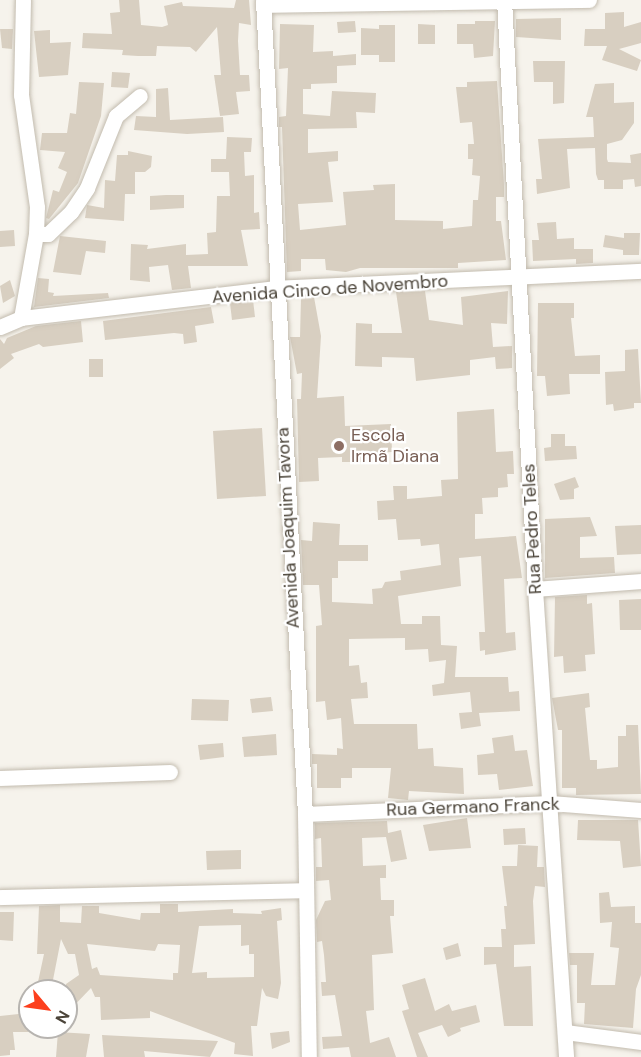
<!DOCTYPE html>
<meta charset="utf-8">
<style>
body{margin:0}
#map{position:relative;width:641px;height:1057px;overflow:hidden;background:#f6f3ec;font-family:"DM Sans",sans-serif}
div>[style]{position:absolute}
[style*='--x']{left:calc(var(--x)*1px);top:calc(var(--y)*1px);width:calc(var(--w)*1px);rotate:calc(var(--a)*1deg)}
.building>*{inset:0;background:#d8cfc1}
.roads{filter:drop-shadow(0 0 2px #c2bbae) drop-shadow(0 0 2px #c2bbae)}
.minor>*{height:15px;margin:-7.5px;padding:0 7.5px;transform-origin:7.5px;border-radius:7.5px;background:#fff}
.dots>*{width:16px;height:16px;translate:-50% -50%;box-sizing:border-box;border:3px solid #fff;border-radius:50%}
span{translate:-50% -50%;white-space:nowrap;text-align:center;line-height:1.15;-webkit-text-stroke:4.5px #fff;paint-order:stroke}
.street-label{font-size:18px;color:#4b4439}
.education-label{font-size:18px;color:#785e54}
.left{translate:0 -50%;text-align:left}
.north{position:absolute;left:18px;top:979px;width:60px;height:60px;box-sizing:border-box;background:#fff;border:2px solid #b7b4b0;border-radius:50%;rotate:119deg;font-size:16px;font-weight:700;line-height:24px;text-align:center;color:#4b4439}
.north::after{content:'';display:block;margin:auto;width:21px;height:27px;background:#fc3f1d;clip-path:polygon(50% 0,100% 100%,50% 72%,0 100%)}
</style>
<div id="map">
<div class="building">
<i style="clip-path:polygon(119px 0,139px 0,141px 25px,162px 27px,168px 25px,164px 6px,182px 2px,183px 6px,234px 8px,236px 0,249px 0,251px 25px,239px 23px,238px 41px,240px 75px,249px 75px,250px 91px,236px 92px,239px 114px,220px 116px,214px 75px,221px 75px,217px 27px,196px 52px,190px 47px,157px 46px,156px 56px,138px 56px,122px 55px,123px 50px,82px 48px,83px 33px,112px 34px,110px 13px,120px 12px)"></i>
<i style="clip-path:polygon(624px 12px,624px 27px,641px 22px,641px 43px,619px 49px,641px 60px,637px 71px,602px 60px,607px 46px,584px 46px,585px 29px,605px 29px,605px 13px)"></i>
<i style="clip-path:polygon(561px 18px,561px 40px,516px 37px,516px 19px)"></i>
<i style="clip-path:polygon(355px 21px,356px 32px,338px 33px,337px 22px)"></i>
<i style="clip-path:polygon(475px 21px,495px 21px,493px 56px,474px 58px,473px 44px,457px 44px,457px 24px,475px 24px)"></i>
<i style="clip-path:polygon(280px 24px,314px 25px,313px 52px,333px 51px,333px 56px,356px 54px,356px 65px,337px 66px,337px 83px,311px 84px,311px 89px,303px 89px,303px 114px,330px 116px,332px 91px,376px 93px,375px 113px,356px 112px,357px 128px,308px 129px,308px 153px,338px 151px,338px 161px,328px 162px,333px 202px,298px 204px,300px 230px,346px 225px,343px 192px,374px 190px,373px 185px,395px 184px,395px 220px,443px 221px,443px 229px,472px 226px,473px 200px,478px 200px,480px 176px,472px 175px,473px 159px,468px 159px,468px 144px,474px 144px,472px 122px,460px 123px,456px 87px,467px 87px,467px 82px,497px 81px,504px 185px,504px 197px,496px 197px,496px 221px,501px 221px,506px 260px,458px 263px,458px 268px,360px 268px,346px 272px,326px 270px,325px 259px,301px 259px,301px 271px,287px 272px,282px 127px,279px 127px,279px 117px,286px 116px,288px 68px,279px 69px)"></i>
<i style="clip-path:polygon(418px 24px,435px 25px,435px 44px,418px 44px)"></i>
<i style="clip-path:polygon(379px 25px,395px 25px,395px 62px,379px 62px,379px 55px,361px 55px,361px 28px,379px 29px)"></i>
<i style="clip-path:polygon(0 29px,13px 29px,12px 49px,2px 48px)"></i>
<i style="clip-path:polygon(50px 30px,50px 43px,71px 42px,68px 75px,39px 77px,34px 31px)"></i>
<i style="clip-path:polygon(533px 61px,565px 61px,564px 103px,553px 104px,553px 82px,534px 82px)"></i>
<i style="clip-path:polygon(112px 72px,130px 73px,128px 88px,111px 87px)"></i>
<i style="clip-path:polygon(79px 82px,104px 83px,101px 116px,78px 183px,49px 219px,46px 218px,53px 190px,59px 192px,67px 172px,58px 168px,65px 152px,40px 150px,42px 133px,67px 133px,70px 113px,76px 114px)"></i>
<i style="clip-path:polygon(614px 83px,614px 103px,634px 102px,634px 123px,622px 140px,607px 144px,607px 159px,608px 162px,631px 163px,630px 155px,641px 153px,641px 186px,635px 187px,634px 179px,623px 180px,623px 189px,604px 189px,604px 180px,598px 180px,596px 174px,595px 148px,567px 149px,570px 188px,537px 194px,536px 179px,542px 179px,538px 139px,594px 137px,593px 117px,586px 117px,595px 84px)"></i>
<i style="clip-path:polygon(168px 88px,170px 120px,223px 117px,224px 132px,187px 134px,134px 130px,136px 116px,156px 117px,156px 89px)"></i>
<i style="clip-path:polygon(227px 137px,252px 138px,251px 152px,244px 152px,245px 176px,254px 175px,254px 213px,259px 212px,260px 229px,241px 230px,248px 266px,188px 266px,191px 288px,172px 290px,168px 265px,149px 267px,150px 282px,130px 280px,131px 244px,148px 245px,147px 249px,186px 244px,186px 255px,208px 254px,207px 233px,216px 232px,217px 196px,230px 196px,229px 172px,211px 172px,211px 159px,226px 159px)"></i>
<i style="clip-path:polygon(128px 151px,152px 156px,151px 167px,145px 172px,135px 172px,135px 194px,125px 194px,124px 221px,85px 218px,87px 205px,104px 208px,105px 180px,115px 181px,117px 155px,128px 155px)"></i>
<i style="clip-path:polygon(166px 195px,184px 195px,184px 208px,150px 210px,150px 196px)"></i>
<i style="clip-path:polygon(556px 222px,557px 239px,574px 238px,574px 249px,593px 249px,593px 263px,576px 264px,576px 259px,533px 261px,532px 240px,539px 240px,537px 223px)"></i>
<i style="clip-path:polygon(14px 230px,15px 246px,0 247px,0 231px)"></i>
<i style="clip-path:polygon(624px 233px,640px 233px,639px 255px,623px 255px,623px 250px,603px 247px,605px 235px,624px 238px)"></i>
<i style="clip-path:polygon(60px 236px,106px 241px,105px 253px,86px 251px,81px 275px,53px 272px)"></i>
<i style="clip-path:polygon(38px 278px,49px 279px,48px 292px,54px 293px,53px 296px,108px 293px,109px 298px,34px 307px)"></i>
<i style="clip-path:polygon(10px 280px,15px 296px,3px 303px,0 286px)"></i>
<i style="clip-path:polygon(425px 291px,429px 320px,463px 325px,461px 297px,508px 291px,507px 324px,491px 323px,493px 347px,512px 346px,512px 368px,496px 369px,495px 357px,470px 360px,470px 375px,416px 381px,414px 358px,382px 357px,382px 367px,355px 366px,356px 323px,372px 324px,372px 333px,402px 333px,396px 292px)"></i>
<i style="clip-path:polygon(314px 297px,321px 336px,317px 398px,344px 396px,345px 426px,391px 424px,392px 452px,374px 453px,374px 462px,342px 462px,342px 457px,318px 458px,319px 481px,299px 482px,297px 399px,301px 399px,302px 373px,297px 374px,290px 337px,300px 337px,301px 298px)"></i>
<i style="clip-path:polygon(253px 300px,255px 317px,232px 320px,230px 303px)"></i>
<i style="clip-path:polygon(538px 303px,574px 303px,574px 318px,571px 318px,575px 356px,600px 355px,600px 374px,569px 374px,570px 394px,547px 396px,545px 376px,537px 376px)"></i>
<i style="clip-path:polygon(211px 307px,214px 323px,195px 326px,197px 342px,184px 344px,183px 334px,174px 333px,105px 340px,103px 321px)"></i>
<i style="clip-path:polygon(81px 321px,83px 342px,43px 347px,39px 344px,11px 354px,14px 358px,0 369px,0 339px,4px 344px,7px 338px,36px 326px)"></i>
<i style="clip-path:polygon(638px 349px,641px 403px,634px 403px,634px 408px,614px 411px,613px 404px,606px 405px,605px 372px,625px 371px,625px 350px)"></i>
<i style="clip-path:polygon(89px 359px,103px 359px,103px 377px,89px 377px)"></i>
<i style="clip-path:polygon(494px 409px,496px 452px,513px 451px,514px 474px,507px 474px,508px 487px,498px 488px,498px 497px,482px 498px,483px 514px,475px 514px,475px 539px,516px 536px,522px 578px,504px 579px,506px 633px,515px 632px,516px 650px,485px 655px,485px 650px,480px 651px,479px 632px,485px 632px,481px 556px,459px 558px,461px 586px,398px 596px,401px 624px,422px 624px,422px 616px,440px 616px,441px 645px,457px 646px,455px 677px,508px 677px,509px 692px,519px 691px,520px 711px,479px 713px,481px 726px,461px 729px,459px 713px,472px 712px,470px 692px,433px 696px,432px 685px,444px 683px,446px 660px,429px 662px,428px 649px,405px 650px,405px 638px,349px 639px,349px 666px,359px 665px,361px 683px,367px 682px,368px 698px,351px 699px,354px 724px,417px 724px,418px 749px,433px 748px,434px 766px,463px 768px,464px 794px,409px 791px,408px 800px,388px 798px,391px 768px,352px 768px,352px 778px,341px 778px,341px 788px,317px 788px,317px 764px,312px 764px,312px 754px,337px 755px,337px 748px,343px 749px,341px 718px,327px 720px,325px 701px,316px 702px,316px 626px,322px 625px,319px 585px,303px 585px,301px 540px,312px 541px,313px 522px,340px 524px,339px 545px,368px 545px,368px 561px,338px 561px,338px 578px,332px 578px,332px 602px,373px 604px,372px 589px,382px 588px,385px 582px,401px 580px,400px 571px,441px 565px,439px 544px,421px 546px,420px 539px,398px 540px,396px 519px,378px 520px,377px 501px,394px 500px,393px 486px,407px 486px,407px 499px,442px 496px,441px 480px,458px 479px,457px 412px)"></i>
<i style="clip-path:polygon(262px 428px,266px 496px,217px 499px,213px 431px)"></i>
<i style="clip-path:polygon(551px 434px,565px 434px,565px 446px,576px 446px,577px 459px,545px 461px,544px 448px,551px 447px)"></i>
<i style="clip-path:polygon(575px 477px,579px 487px,574px 489px,574px 499px,560px 500px,554px 484px)"></i>
<i style="clip-path:polygon(590px 517px,597px 536px,580px 537px,580px 558px,614px 557px,615px 573px,545px 578px,545px 519px)"></i>
<i style="clip-path:polygon(641px 525px,641px 554px,617px 555px,615px 526px)"></i>
<i style="clip-path:polygon(587px 595px,587px 604px,592px 603px,595px 654px,585px 655px,586px 671px,564px 673px,563px 656px,554px 657px,555px 597px)"></i>
<i style="clip-path:polygon(641px 599px,641px 630px,620px 630px,619px 600px)"></i>
<i style="clip-path:polygon(589px 693px,590px 707px,585px 708px,590px 760px,597px 760px,597px 769px,618px 767px,618px 736px,626px 736px,626px 725px,638px 725px,641px 794px,576px 795px,576px 788px,562px 788px,562px 730px,558px 730px,552px 698px)"></i>
<i style="clip-path:polygon(271px 697px,273px 711px,252px 713px,250px 699px)"></i>
<i style="clip-path:polygon(192px 699px,229px 700px,228px 721px,191px 720px)"></i>
<i style="clip-path:polygon(276px 734px,277px 755px,244px 757px,242px 737px)"></i>
<i style="clip-path:polygon(513px 735px,515px 751px,527px 750px,533px 786px,499px 790px,497px 774px,478px 775px,477px 755px,494px 753px,492px 738px)"></i>
<i style="clip-path:polygon(223px 743px,224px 757px,200px 760px,198px 745px)"></i>
<i style="clip-path:polygon(467px 818px,471px 848px,429px 851px,423px 825px)"></i>
<i style="clip-path:polygon(578px 820px,638px 820px,641px 866px,623px 868px,620px 841px,577px 840px)"></i>
<i style="clip-path:polygon(387px 821px,388px 833px,401px 830px,407px 859px,391px 862px,386px 837px,362px 838px,363px 866px,386px 865px,386px 878px,380px 878px,381px 900px,394px 900px,394px 916px,390px 916px,393px 953px,372px 955px,374px 1010px,366px 1011px,370px 1043px,389px 1037px,396px 1057px,351px 1057px,349px 1047px,323px 1049px,322px 1037px,342px 1036px,335px 995px,322px 996px,321px 982px,326px 982px,324px 955px,322px 941px,317px 942px,316px 920px,325px 901px,331px 900px,329px 880px,316px 881px,316px 867px,322px 867px,321px 838px,315px 839px,315px 823px)"></i>
<i style="clip-path:polygon(525px 828px,526px 844px,504px 845px,503px 829px)"></i>
<i style="clip-path:polygon(518px 845px,538px 846px,537px 867px,544px 867px,545px 887px,535px 886px,533px 901px,535px 944px,514px 945px,514px 967px,531px 966px,533px 1026px,504px 1026px,496px 964px,484px 965px,484px 947px,502px 947px,501px 929px,506px 929px,504px 906px,507px 906px,502px 866px,517px 866px)"></i>
<i style="clip-path:polygon(241px 850px,241px 869px,207px 870px,206px 851px)"></i>
<i style="clip-path:polygon(609px 892px,611px 907px,635px 906px,635px 923px,641px 923px,641px 975px,636px 989px,633px 1028px,584px 1024px,585px 1003px,577px 1003px,577px 965px,570px 965px,569px 953px,594px 953px,591px 985px,615px 985px,619px 948px,610px 947px,612px 922px,600px 923px,599px 893px)"></i>
<i style="clip-path:polygon(evenodd,160px 904px,178px 904px,178px 912px,233px 909px,233px 913px,262px 914px,261px 911px,281px 908px,282px 920px,277px 921px,281px 983px,278px 999px,266px 996px,262px 988px,257px 1026px,251px 1026px,253px 1056px,234px 1054px,235px 1043px,150px 1011px,150px 1018px,101px 1020px,100px 997px,95px 997px,91px 988px,66px 1014px,66px 984px,79px 975px,75px 954px,68px 954px,61px 939px,52px 985px,38px 982px,44px 954px,37px 954px,39px 906px,60px 905px,60px 922px,81px 923px,82px 906px,99px 906px,99px 913px,140px 920px,141px 913px,160px 913px,160px 904px,241px 925px,241px 946px,249px 945px,249px 954px,254px 954px,254px 977px,207px 978px,207px 972px,192px 973px,199px 926px,241px 925px,160px 904px,87px 944px,155px 951px,158px 944px,180px 945px,178px 973px,173px 973px,173px 980px,100px 975px,97px 967px,92px 969px,87px 944px)"></i>
<i style="clip-path:polygon(0 912px,14px 912px,13px 941px,0 940px)"></i>
<i style="clip-path:polygon(458px 943px,461px 956px,446px 960px,443px 948px)"></i>
<i style="clip-path:polygon(425px 978px,435px 1011px,449px 1004px,452px 1011px,476px 1005px,480px 1022px,460px 1028px,461px 1031px,448px 1037px,442px 1025px,418px 1033px,428px 1057px,417px 1057px,402px 1011px,409px 1009px,402px 985px)"></i>
<i style="clip-path:polygon(28px 1013px,28px 1032px,13px 1032px,15px 1050px,10px 1050px,10px 1055px,0 1056px,0 1016px)"></i>
<i style="clip-path:polygon(289px 1031px,290px 1042px,272px 1049px,270px 1033px)"></i>
<i style="clip-path:polygon(58px 1032px,90px 1034px,86px 1057px,56px 1057px)"></i>
<i style="clip-path:polygon(102px 1035px,218px 1041px,210px 1057px,144px 1051px,145px 1057px,104px 1057px)"></i>
</div>
<div class="roads">
<div class="minor">
<i style="--x:263;--y:0;--w:815;--a:87.05"></i>
<i style="--x:305;--y:814;--w:243;--a:89.1"></i>
<i style="--x:504;--y:0;--w:590;--a:86.99"></i>
<i style="--x:535;--y:589;--w:469;--a:86.2"></i>
<i style="--x:263;--y:5;--w:326;--a:-0.9"></i>
<i style="--x:36;--y:234;--w:12;--a:0"></i>
<i style="--x:48;--y:234;--w:32;--a:-44"></i>
<i style="--x:71;--y:212;--w:29;--a:-56"></i>
<i style="--x:87;--y:188;--w:78;--a:-68.1"></i>
<i style="--x:116;--y:116;--w:31;--a:-40"></i>
<i style="--x:21;--y:318;--w:85;--a:-79.9"></i>
<i style="--x:36;--y:234;--w:27;--a:-88"></i>
<i style="--x:37;--y:207;--w:113;--a:-98.1"></i>
<i style="--x:21;--y:95;--w:95;--a:-88.8"></i>
<i style="--x:0;--y:327;--w:23;--a:-23"></i>
<i style="--x:21;--y:318;--w:256;--a:-6.7"></i>
<i style="--x:275;--y:288;--w:366;--a:-2.7"></i>
<i style="--x:535;--y:589;--w:106;--a:-4.3"></i>
<i style="--x:0;--y:778;--w:170;--a:-2"></i>
<i style="--x:305;--y:814;--w:245;--a:-2.6"></i>
<i style="--x:550;--y:803;--w:91;--a:4.4"></i>
<i style="--x:0;--y:897;--w:305;--a:-1.3"></i>
<i style="--x:565;--y:1032;--w:77;--a:7.5"></i>
</div>
</div>
<div class="dots">
<i style="left:339px;top:446px;background:#8d6e63"></i>
</div>
<div class="street-label">
<span style="left:330px;top:289px;rotate:-4deg">Avenida Cinco de Novembro</span>
<span style="left:288px;top:528px;rotate:-93deg">Avenida Joaquim Tavora</span>
<span style="left:532px;top:529px;rotate:-93deg">Rua Pedro Teles</span>
<span style="left:473px;top:807px;rotate:-2deg">Rua Germano Franck</span>
</div>
<div class="education-label">
<span class="left" style="left:351px;top:446px">Escola<br>Irmã Diana</span>
</div>
<div class="north">N</div>
</div>
